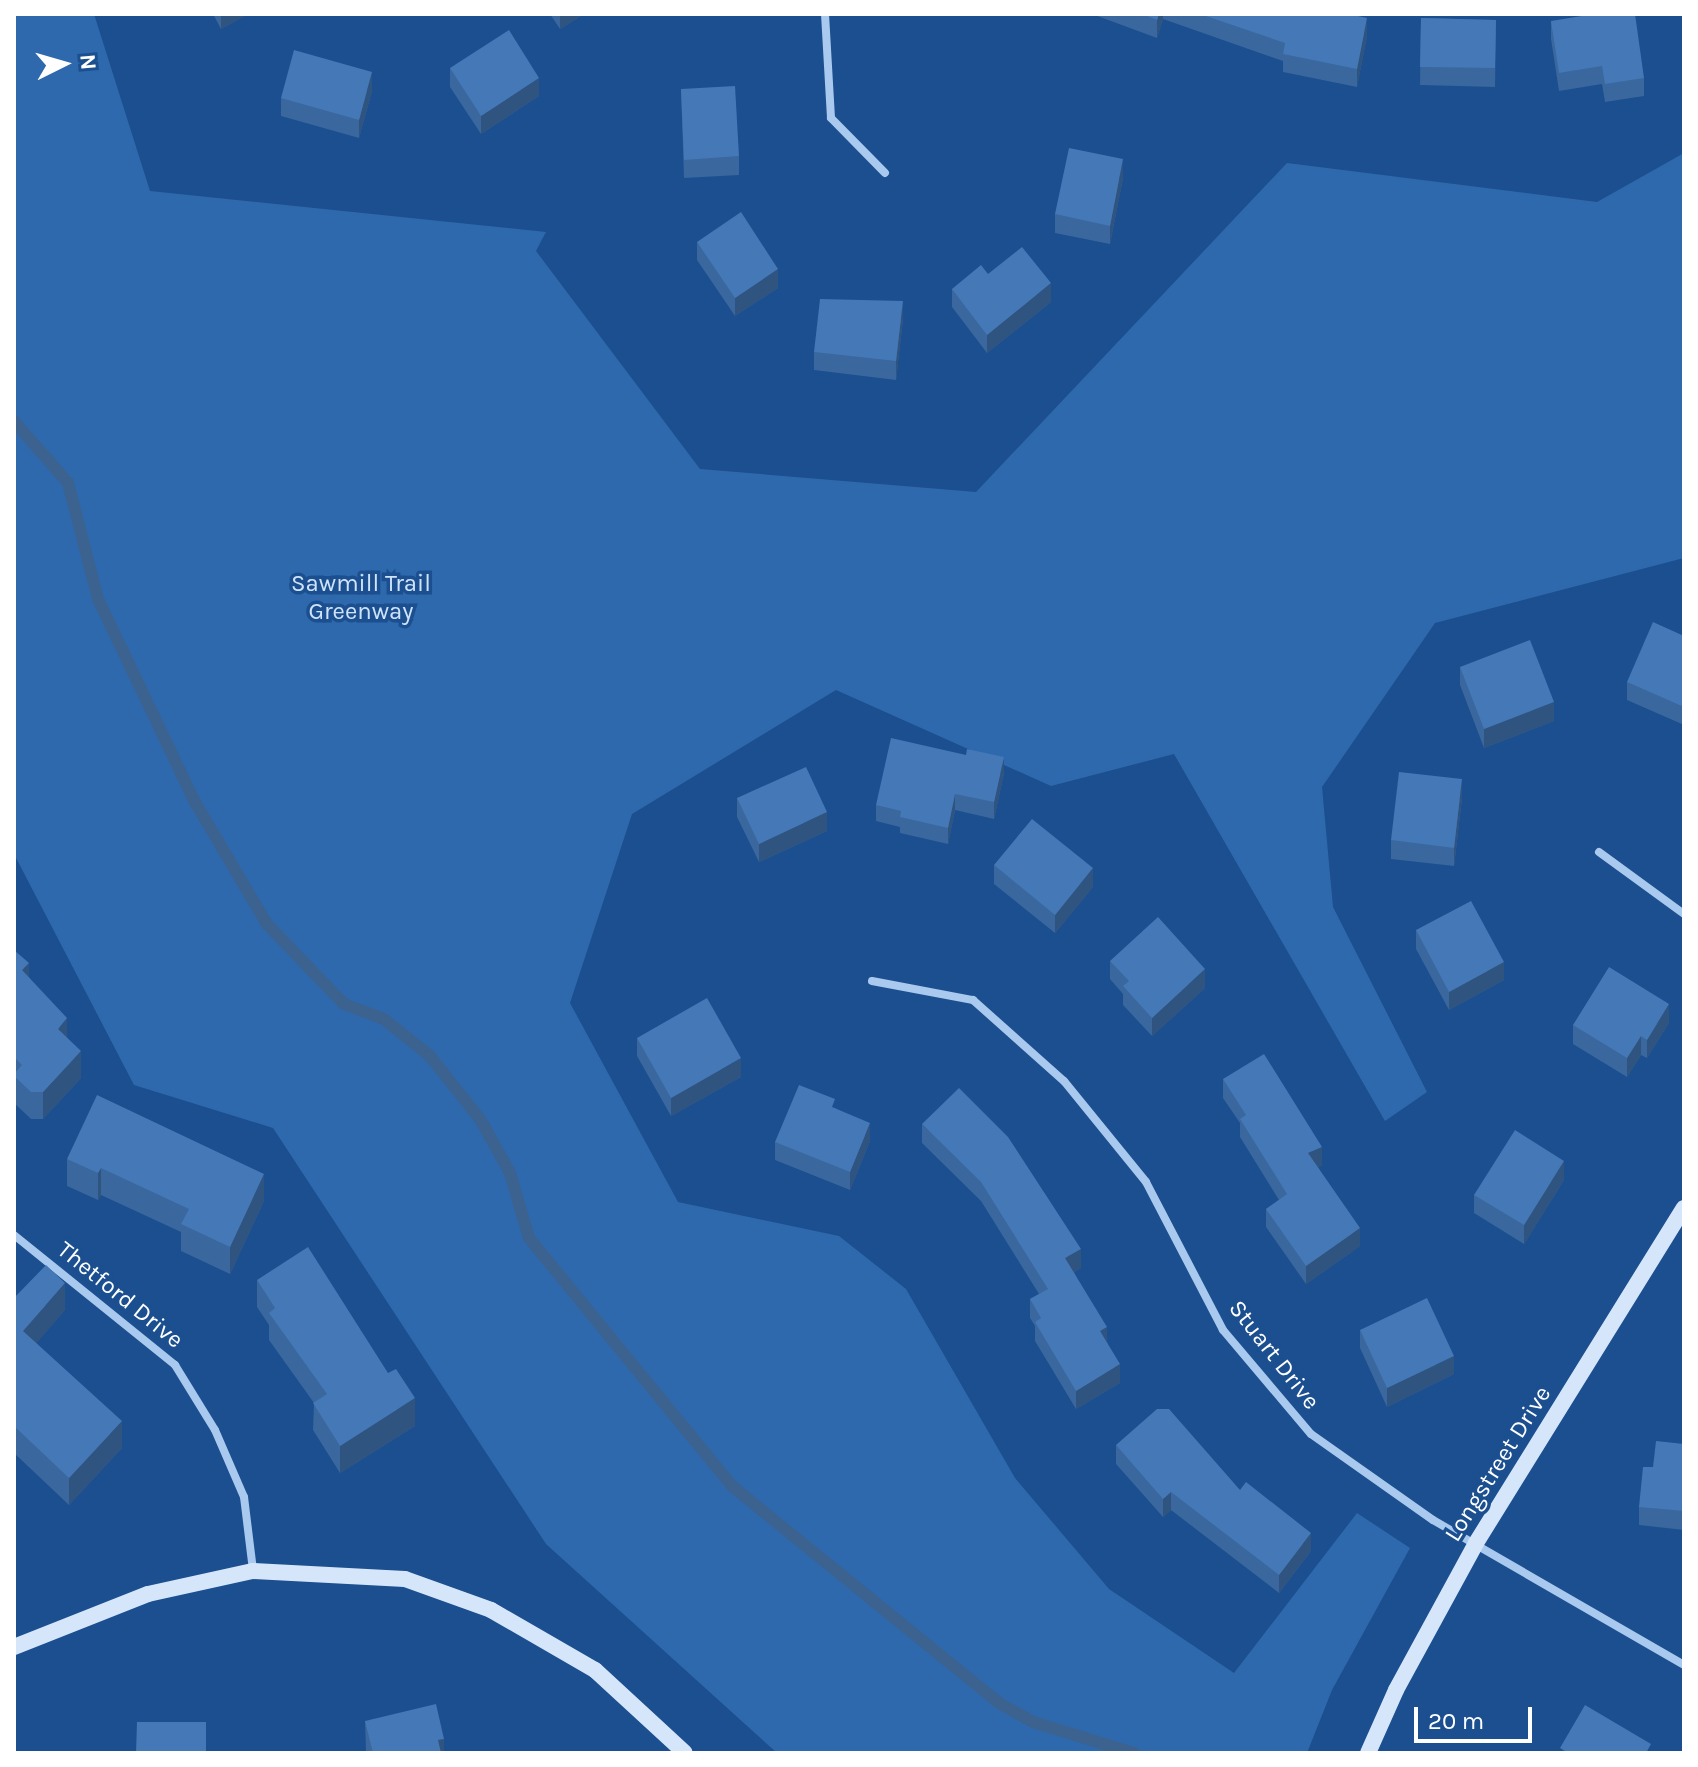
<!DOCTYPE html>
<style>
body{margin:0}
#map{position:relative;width:1698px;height:1767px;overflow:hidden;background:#1b4f8f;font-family:Karla,sans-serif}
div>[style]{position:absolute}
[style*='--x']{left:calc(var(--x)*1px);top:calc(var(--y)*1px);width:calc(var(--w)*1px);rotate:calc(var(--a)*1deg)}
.green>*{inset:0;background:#2e69ad}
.stream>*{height:12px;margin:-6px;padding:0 6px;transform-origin:6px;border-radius:6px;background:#3c6290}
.street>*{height:8px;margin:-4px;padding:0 4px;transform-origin:4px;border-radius:4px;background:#a9c9ee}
.secondary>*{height:16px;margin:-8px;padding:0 8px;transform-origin:8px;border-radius:8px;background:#d6e6fa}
.wall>*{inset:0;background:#3a679d}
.shaded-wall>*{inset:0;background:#305480}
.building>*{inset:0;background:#4478b7}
span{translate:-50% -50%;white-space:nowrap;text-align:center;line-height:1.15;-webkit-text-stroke:7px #1b4f8f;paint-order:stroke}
.park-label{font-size:24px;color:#cfe3fa}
.street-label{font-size:24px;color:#fff}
.frame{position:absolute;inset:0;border:16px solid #fff;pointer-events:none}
.north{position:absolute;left:24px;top:24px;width:80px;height:80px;-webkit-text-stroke:6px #1b4f8f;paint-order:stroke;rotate:85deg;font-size:22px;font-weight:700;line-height:32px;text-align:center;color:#fff}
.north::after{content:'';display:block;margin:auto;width:28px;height:36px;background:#fff;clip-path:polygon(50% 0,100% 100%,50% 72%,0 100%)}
.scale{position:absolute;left:1414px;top:1707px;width:118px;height:36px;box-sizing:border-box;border:4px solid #fff;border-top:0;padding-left:10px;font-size:24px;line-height:28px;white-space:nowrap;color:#fff;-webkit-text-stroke:6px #1b4f8f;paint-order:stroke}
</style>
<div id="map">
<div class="green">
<i style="clip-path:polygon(14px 14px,94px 14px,150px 191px,546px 232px,536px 251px,700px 469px,976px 492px,1287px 163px,1597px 202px,1684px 153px,1684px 558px,1435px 623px,1322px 787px,1333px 907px,1427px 1092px,1385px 1121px,1174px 754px,1051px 786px,836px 690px,632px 814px,570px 1003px,678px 1202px,839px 1236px,906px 1289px,1015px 1478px,1109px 1589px,1234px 1673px,1357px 1513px,1410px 1548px,1332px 1690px,1307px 1753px,777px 1753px,546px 1544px,273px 1128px,134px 1085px,14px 854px)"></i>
</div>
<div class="stream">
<i style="--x:14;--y:421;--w:82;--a:48.9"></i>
<i style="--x:68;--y:483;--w:120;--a:75.5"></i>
<i style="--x:98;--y:599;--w:225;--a:64.5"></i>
<i style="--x:195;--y:802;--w:142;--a:59.5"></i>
<i style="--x:267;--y:924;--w:111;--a:46.1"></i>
<i style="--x:344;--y:1004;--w:43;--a:20.6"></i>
<i style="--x:384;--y:1019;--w:59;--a:38.8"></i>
<i style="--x:430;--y:1056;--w:80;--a:51.6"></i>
<i style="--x:480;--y:1119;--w:62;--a:60.9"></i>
<i style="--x:510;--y:1173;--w:68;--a:73.7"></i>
<i style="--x:529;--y:1238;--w:320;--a:50.7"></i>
<i style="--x:732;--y:1486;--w:344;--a:39.1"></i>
<i style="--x:999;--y:1703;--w:39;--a:29"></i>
<i style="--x:1033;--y:1722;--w:106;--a:17.1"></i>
</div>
<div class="street">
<i style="--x:825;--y:14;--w:104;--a:86.7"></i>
<i style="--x:831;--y:118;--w:77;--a:45.5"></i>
<i style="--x:1599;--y:852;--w:105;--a:36.1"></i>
<i style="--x:872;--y:981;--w:103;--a:10.7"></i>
<i style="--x:973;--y:1000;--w:122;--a:41.7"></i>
<i style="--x:1064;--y:1081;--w:130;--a:50.9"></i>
<i style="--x:1146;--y:1182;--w:167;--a:62.5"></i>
<i style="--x:1223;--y:1330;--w:136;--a:49.8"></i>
<i style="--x:1311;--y:1434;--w:149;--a:35.2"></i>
<i style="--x:1433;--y:1520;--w:290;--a:30"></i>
<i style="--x:14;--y:1235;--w:207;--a:38.9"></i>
<i style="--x:175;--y:1365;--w:76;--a:58.4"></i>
<i style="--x:215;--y:1430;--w:73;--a:66.6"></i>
<i style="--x:244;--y:1497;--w:74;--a:83"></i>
</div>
<div class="secondary">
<i style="--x:14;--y:1647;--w:144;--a:-21.6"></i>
<i style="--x:148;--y:1594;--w:107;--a:-12.4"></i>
<i style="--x:253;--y:1571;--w:152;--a:3"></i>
<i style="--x:405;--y:1579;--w:91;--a:19.8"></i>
<i style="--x:491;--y:1610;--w:120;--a:30"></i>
<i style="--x:595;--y:1670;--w:122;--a:42.7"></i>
<i style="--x:1368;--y:1753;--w:69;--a:-66"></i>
<i style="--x:1396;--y:1690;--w:167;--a:-61.4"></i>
<i style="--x:1476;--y:1543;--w:394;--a:-58.2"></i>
</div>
<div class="wall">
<i style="clip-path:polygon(213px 14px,248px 14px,221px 29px)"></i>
<i style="clip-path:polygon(550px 14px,584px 14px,560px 29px)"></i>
<i style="clip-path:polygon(1092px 14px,1349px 14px,1367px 36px,1357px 87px,1283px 72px,1283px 61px,1163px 19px,1157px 38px)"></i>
<i style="clip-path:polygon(1421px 18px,1496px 20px,1495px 87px,1420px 85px)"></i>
<i style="clip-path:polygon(1551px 21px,1644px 78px,1644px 96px,1605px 102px,1602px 84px,1559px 91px,1551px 39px)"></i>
<i style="clip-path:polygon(450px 68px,539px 96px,481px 134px,450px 87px)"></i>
<i style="clip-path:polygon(681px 89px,739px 156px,739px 175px,684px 178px)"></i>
<i style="clip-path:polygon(372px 91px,359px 138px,281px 116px,281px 98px)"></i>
<i style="clip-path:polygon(1123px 178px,1110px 244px,1055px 233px,1055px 214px)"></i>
<i style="clip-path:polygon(697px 242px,778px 288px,735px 316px,697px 260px)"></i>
<i style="clip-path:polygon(988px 274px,1051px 302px,987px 353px,952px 307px,952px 289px)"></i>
<i style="clip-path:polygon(903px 319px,896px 380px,814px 370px,814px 352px)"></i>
<i style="clip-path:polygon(1684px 636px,1684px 725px,1627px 700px,1627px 682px)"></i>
<i style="clip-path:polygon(1460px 667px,1554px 721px,1484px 748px,1460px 685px)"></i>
<i style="clip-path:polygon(1004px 773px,994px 819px,955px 810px,948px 844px,900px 833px,900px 827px,876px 821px,876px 805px)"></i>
<i style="clip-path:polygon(737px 798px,827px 831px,759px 862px,737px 817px)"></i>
<i style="clip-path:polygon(1462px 798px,1454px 866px,1391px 859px,1391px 840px)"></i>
<i style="clip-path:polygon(994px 865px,1093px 887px,1055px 933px,994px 884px)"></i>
<i style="clip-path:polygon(1416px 930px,1504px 980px,1449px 1010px,1416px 949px)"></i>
<i style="clip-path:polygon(14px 950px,29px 977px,67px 1038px,81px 1078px,43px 1119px,31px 1119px,14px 1103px)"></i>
<i style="clip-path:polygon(1110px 961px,1205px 988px,1152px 1036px,1123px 1005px,1123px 994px,1110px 979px)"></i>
<i style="clip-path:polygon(1669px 1023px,1647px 1058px,1641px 1055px,1627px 1077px,1573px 1044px,1573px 1025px)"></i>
<i style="clip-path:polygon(637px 1038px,741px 1077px,671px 1116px,637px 1056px)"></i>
<i style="clip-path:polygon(1223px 1079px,1322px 1165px,1318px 1167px,1360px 1246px,1306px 1284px,1266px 1227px,1266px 1209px,1279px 1200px,1240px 1137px,1240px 1123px,1223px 1098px)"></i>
<i style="clip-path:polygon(835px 1108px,870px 1141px,850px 1190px,775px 1160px,775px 1142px)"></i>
<i style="clip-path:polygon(922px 1124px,1081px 1268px,1074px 1272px,1107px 1342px,1120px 1383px,1076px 1409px,1035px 1341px,1035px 1326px,1030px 1318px,1030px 1299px,1039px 1294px,981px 1201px,922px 1143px)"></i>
<i style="clip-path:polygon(67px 1159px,264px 1201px,230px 1274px,181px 1251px,181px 1232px,101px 1195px,98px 1200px,67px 1186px)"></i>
<i style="clip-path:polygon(1564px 1180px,1524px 1244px,1474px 1213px,1474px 1195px)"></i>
<i style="clip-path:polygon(257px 1280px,415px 1426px,340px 1473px,313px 1430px,314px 1403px,269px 1340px,269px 1325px,257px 1307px)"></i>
<i style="clip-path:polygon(14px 1298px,65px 1310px,36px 1343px,122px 1448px,69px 1505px,14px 1453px)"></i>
<i style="clip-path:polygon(1360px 1330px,1454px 1374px,1387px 1407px,1360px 1348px)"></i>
<i style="clip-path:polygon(1684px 1444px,1684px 1530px,1639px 1525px,1639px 1507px,1653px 1467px)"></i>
<i style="clip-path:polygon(1116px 1445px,1240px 1490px,1311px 1551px,1279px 1593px,1171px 1510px,1163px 1517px,1116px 1464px)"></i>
<i style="clip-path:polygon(365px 1721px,444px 1753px,366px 1753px)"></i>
</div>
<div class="shaded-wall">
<i style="clip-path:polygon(221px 14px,248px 14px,221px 29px)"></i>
<i style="clip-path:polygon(560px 14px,584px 14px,560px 29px)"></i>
<i style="clip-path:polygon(1159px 14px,1163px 14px,1163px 19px,1157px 38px,1157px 20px)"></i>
<i style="clip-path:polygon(1367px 18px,1367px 36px,1357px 87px,1357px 69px)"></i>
<i style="clip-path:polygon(372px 72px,372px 91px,359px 138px,359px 120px)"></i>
<i style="clip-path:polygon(539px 78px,539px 96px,481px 134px,481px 116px)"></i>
<i style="clip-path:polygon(1123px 159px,1123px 178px,1110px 244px,1110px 226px)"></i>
<i style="clip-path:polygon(778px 269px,778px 288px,735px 316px,735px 298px)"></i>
<i style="clip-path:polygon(1051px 283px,1051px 302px,987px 353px,987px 335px)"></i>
<i style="clip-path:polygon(903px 301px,903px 319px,896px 380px,896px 361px)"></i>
<i style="clip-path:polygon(1554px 702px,1554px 721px,1484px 748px,1484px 729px)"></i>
<i style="clip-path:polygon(1004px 757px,1004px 773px,994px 819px,994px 802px)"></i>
<i style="clip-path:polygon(1462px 779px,1462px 798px,1454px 866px,1454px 848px)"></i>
<i style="clip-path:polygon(955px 794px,955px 810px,948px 844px,948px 828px)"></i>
<i style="clip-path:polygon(827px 812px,827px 831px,759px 862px,759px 844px)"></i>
<i style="clip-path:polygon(1093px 868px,1093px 887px,1055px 933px,1055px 915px)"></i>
<i style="clip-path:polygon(1504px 962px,1504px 980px,1449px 1010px,1449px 992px)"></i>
<i style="clip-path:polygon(29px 963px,29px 990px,22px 970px)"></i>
<i style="clip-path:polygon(1205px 969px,1205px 988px,1152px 1036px,1152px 1018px)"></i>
<i style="clip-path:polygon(1669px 1004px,1669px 1023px,1647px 1058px,1647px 1040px)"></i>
<i style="clip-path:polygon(67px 1018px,67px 1045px,58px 1029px)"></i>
<i style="clip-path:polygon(1641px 1036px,1641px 1055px,1627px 1077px,1627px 1058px)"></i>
<i style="clip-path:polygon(81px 1051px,81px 1078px,43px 1119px,43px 1092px)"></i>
<i style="clip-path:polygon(741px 1058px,741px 1077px,671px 1116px,671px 1098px)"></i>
<i style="clip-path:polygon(870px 1123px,870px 1141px,850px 1190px,850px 1172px)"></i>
<i style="clip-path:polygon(1322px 1147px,1322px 1165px,1308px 1172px,1308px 1153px)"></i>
<i style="clip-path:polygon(1564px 1161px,1564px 1180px,1524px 1244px,1524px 1225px)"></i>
<i style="clip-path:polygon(101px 1168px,101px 1195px,98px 1200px,98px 1173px)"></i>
<i style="clip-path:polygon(264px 1174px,264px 1201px,230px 1274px,230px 1247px)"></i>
<i style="clip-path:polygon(1360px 1228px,1360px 1246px,1306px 1284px,1306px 1266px)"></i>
<i style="clip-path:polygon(1081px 1249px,1081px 1268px,1065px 1277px,1065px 1258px)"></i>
<i style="clip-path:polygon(65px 1283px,65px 1310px,23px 1359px,23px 1331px)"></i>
<i style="clip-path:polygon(1107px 1327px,1107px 1345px,1100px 1331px)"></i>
<i style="clip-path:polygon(1454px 1356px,1454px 1374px,1387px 1407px,1387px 1388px)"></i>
<i style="clip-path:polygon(1120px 1364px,1120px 1383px,1076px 1409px,1076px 1391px)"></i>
<i style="clip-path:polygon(415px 1398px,415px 1426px,340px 1473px,340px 1446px)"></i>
<i style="clip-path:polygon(122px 1421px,122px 1448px,69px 1505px,69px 1478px)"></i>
<i style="clip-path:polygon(1171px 1492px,1171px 1510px,1163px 1517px,1163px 1499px)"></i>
<i style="clip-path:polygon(1311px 1533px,1311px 1551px,1279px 1593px,1279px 1575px)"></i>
<i style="clip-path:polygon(444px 1739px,444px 1753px,438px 1753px,438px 1740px)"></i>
</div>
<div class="building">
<i style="clip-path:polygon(1142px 14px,1159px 14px,1157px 20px)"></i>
<i style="clip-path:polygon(1200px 14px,1349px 14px,1367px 18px,1357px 69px,1283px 54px,1285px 43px)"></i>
<i style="clip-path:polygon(1594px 14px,1635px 14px,1644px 78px,1605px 84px,1602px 66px,1559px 73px,1551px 21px)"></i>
<i style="clip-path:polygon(1421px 18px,1496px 20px,1495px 68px,1420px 67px)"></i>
<i style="clip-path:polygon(509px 30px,539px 78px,481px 116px,450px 68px)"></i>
<i style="clip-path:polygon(294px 50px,372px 72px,359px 120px,281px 98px)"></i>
<i style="clip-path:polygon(735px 86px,739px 156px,684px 160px,681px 89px)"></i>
<i style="clip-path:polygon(1069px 148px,1123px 159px,1110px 226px,1055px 214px)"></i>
<i style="clip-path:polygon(741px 212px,778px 269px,735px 298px,697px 242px)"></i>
<i style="clip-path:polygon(1022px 247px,1051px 283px,987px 335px,952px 289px,981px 265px,988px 274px)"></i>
<i style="clip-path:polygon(820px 299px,903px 301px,896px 361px,814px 352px)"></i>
<i style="clip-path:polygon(1653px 622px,1684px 636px,1684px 707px,1627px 682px)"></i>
<i style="clip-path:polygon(1530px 640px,1554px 702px,1484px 729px,1460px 667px)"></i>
<i style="clip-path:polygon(891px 738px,966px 755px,967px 749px,1004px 757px,994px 802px,955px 794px,948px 828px,900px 817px,901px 811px,876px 805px)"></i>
<i style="clip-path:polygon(806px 767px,827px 812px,759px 844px,737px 798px)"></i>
<i style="clip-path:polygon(1399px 772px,1462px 779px,1454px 848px,1391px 840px)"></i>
<i style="clip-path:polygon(1032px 819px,1093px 868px,1055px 915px,994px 865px)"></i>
<i style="clip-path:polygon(1471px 901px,1504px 962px,1449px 992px,1416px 930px)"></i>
<i style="clip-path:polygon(1158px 917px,1205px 969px,1152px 1018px,1123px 986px,1129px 981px,1110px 961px)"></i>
<i style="clip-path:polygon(14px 950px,29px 963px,22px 970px,67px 1018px,58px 1029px,81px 1051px,43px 1092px,31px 1092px,14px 1076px,14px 1074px,22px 1065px,14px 1057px)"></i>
<i style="clip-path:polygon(1609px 967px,1669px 1004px,1647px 1040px,1641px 1036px,1627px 1058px,1573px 1025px)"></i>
<i style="clip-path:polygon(707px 998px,741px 1058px,671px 1098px,637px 1038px)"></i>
<i style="clip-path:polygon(1264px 1054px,1322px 1147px,1308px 1153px,1360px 1228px,1306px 1266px,1266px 1209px,1287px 1194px,1240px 1119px,1246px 1115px,1223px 1079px)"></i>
<i style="clip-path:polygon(799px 1085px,835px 1099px,832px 1107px,870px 1123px,850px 1172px,775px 1142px)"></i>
<i style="clip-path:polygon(959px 1088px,1008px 1137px,1081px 1249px,1065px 1258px,1107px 1327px,1100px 1331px,1120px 1364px,1076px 1391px,1035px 1322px,1041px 1318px,1030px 1299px,1048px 1289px,981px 1182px,922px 1124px)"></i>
<i style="clip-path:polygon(97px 1095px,264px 1174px,230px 1247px,181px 1224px,189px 1209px,101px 1168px,98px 1173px,67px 1159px)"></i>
<i style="clip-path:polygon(1515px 1130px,1564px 1161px,1524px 1225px,1474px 1195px)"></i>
<i style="clip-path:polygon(308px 1247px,388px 1373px,396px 1369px,415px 1398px,340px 1446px,313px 1403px,327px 1394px,269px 1313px,275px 1308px,257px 1280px)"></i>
<i style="clip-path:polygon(46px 1265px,65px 1283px,23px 1331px,122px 1421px,69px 1478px,14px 1426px,14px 1298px)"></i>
<i style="clip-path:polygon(1427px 1298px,1454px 1356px,1387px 1388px,1360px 1330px)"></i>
<i style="clip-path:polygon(1157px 1409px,1169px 1409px,1240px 1490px,1246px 1482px,1311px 1533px,1279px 1575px,1171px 1492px,1163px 1499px,1116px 1445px)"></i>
<i style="clip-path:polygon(1656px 1441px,1684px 1444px,1684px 1511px,1639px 1507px,1643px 1467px,1653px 1467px)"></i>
<i style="clip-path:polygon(436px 1704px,444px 1739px,438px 1740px,441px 1753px,373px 1753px,365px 1721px)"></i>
<i style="clip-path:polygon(1585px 1705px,1651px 1744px,1646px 1753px,1568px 1753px,1560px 1748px)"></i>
<i style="clip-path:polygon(137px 1722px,206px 1722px,206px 1753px,136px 1753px)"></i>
</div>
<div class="park-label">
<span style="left:361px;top:598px">Sawmill Trail<br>Greenway</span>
</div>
<div class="street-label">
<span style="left:120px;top:1295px;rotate:39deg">Thetford Drive</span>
<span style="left:1274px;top:1355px;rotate:52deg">Stuart Drive</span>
<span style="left:1498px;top:1464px;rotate:-58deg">Longstreet Drive</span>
</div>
<div class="frame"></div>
<div class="north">N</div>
<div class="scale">20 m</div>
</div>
